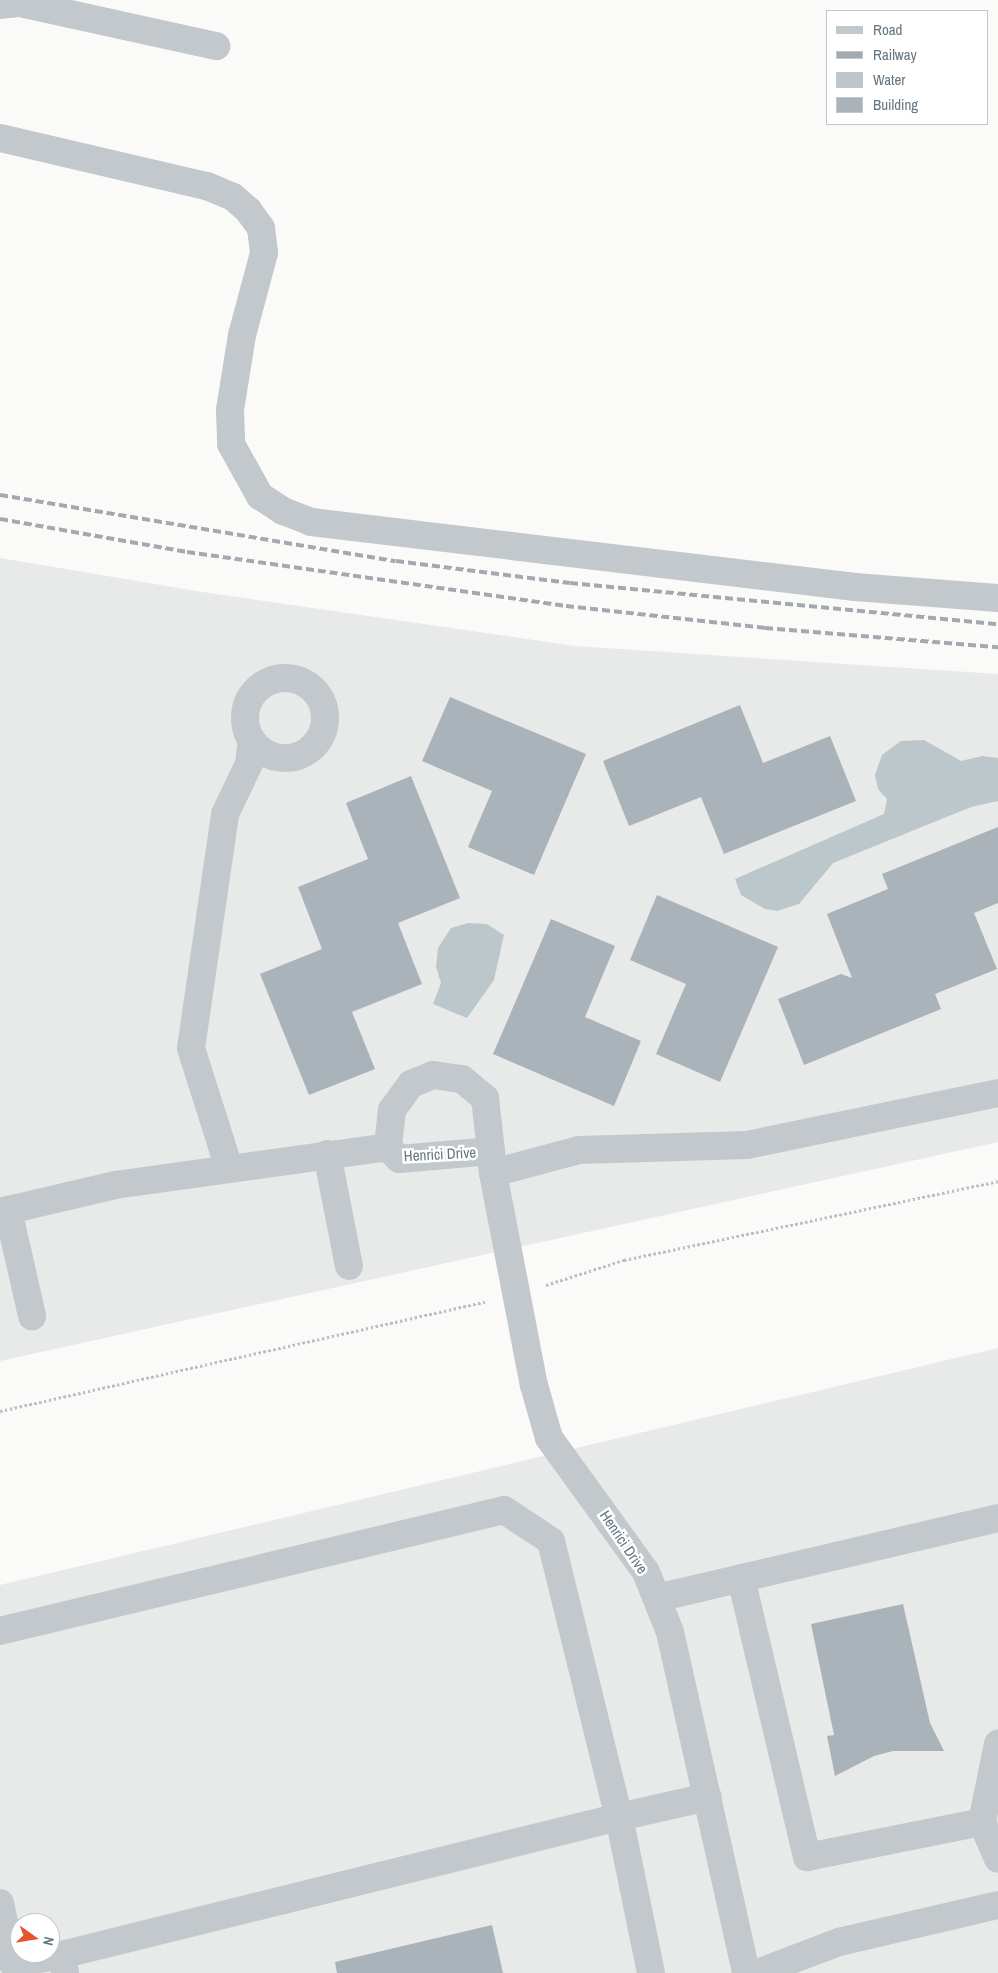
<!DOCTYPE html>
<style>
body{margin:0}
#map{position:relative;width:998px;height:1973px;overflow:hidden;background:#fafaf8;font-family:"Archivo Narrow",sans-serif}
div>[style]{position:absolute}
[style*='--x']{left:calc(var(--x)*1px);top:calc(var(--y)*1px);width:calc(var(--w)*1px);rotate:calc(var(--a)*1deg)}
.built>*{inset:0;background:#e8e9e9}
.water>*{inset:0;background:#bbc7cb}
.building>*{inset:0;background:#aab3b9}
.path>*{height:3px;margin-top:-1.5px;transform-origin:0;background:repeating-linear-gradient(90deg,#bbbfc2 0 2.5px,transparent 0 5px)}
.minor>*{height:28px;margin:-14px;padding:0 14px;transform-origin:14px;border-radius:14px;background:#c3c8cc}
.minor>.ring{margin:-14px;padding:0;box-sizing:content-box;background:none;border:28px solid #c3c8cc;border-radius:50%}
.rail>*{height:4px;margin-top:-2px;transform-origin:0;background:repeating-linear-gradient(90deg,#a2aab0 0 8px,transparent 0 12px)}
span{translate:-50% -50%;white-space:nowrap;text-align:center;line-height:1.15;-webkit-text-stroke:5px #fff;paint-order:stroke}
.street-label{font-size:15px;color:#657683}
.legend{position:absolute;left:826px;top:10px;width:162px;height:115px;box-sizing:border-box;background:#fff;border:1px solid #c1c8cd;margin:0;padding:6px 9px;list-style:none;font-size:15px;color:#657683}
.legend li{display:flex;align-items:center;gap:10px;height:25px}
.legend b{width:25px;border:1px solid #c1c8cd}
.north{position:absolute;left:10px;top:1913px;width:50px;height:50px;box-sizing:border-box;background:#fff;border:1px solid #c1c8cd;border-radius:50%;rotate:103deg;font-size:14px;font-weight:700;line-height:20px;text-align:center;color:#657683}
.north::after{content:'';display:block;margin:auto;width:18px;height:22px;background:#e4572e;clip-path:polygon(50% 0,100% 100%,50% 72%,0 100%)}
</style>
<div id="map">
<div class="built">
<i style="clip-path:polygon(0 558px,196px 591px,575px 646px,998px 674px,998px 1142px,0 1361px)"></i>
<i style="clip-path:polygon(evenodd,998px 1348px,998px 1973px,0 1973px,0 1585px,998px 1348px,20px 1923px,50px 1923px,50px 1953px,20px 1953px,20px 1923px)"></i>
</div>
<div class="water">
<i style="clip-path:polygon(924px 740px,961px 761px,982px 756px,998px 758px,998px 801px,971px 807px,833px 863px,799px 904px,777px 911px,765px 909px,741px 895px,735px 879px,884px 814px,887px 799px,878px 789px,875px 775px,882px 755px,901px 741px)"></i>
<i style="clip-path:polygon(468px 923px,487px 924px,504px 935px,494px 980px,467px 1018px,433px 1004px,441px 983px,436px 967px,438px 948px,451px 928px)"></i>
</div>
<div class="building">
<i style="clip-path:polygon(450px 697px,586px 754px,534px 875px,468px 847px,492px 791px,422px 761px)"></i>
<i style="clip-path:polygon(740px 705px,763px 763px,830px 736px,856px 801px,724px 854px,701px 797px,629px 826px,603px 761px)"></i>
<i style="clip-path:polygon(411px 776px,460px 898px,398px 923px,422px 984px,352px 1012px,375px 1069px,309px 1095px,260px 974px,322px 949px,298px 887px,368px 859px,346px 803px)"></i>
<i style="clip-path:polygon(998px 827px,998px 903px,974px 913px,997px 969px,935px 994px,941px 1009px,804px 1065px,778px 999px,841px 974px,852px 978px,827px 914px,888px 889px,882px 874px)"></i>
<i style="clip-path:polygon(657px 895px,778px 947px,720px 1082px,656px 1054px,686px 984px,630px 960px)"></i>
<i style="clip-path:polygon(551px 919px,615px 946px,585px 1017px,641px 1041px,614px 1106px,493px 1054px)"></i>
<i style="clip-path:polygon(903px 1604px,930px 1723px,944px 1751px,893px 1751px,874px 1756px,835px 1776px,827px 1736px,834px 1735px,811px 1624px)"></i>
<i style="clip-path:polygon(492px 1925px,503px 1973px,337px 1973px,335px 1962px)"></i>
</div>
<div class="path">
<i style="--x:546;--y:1285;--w:82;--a:-17.8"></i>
<i style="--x:624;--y:1260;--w:382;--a:-11.9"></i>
<i style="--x:0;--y:1411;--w:497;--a:-12.7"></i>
</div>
<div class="minor">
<i style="--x:0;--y:5;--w:20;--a:-6"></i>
<i style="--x:20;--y:3;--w:201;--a:12.4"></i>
<i style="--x:0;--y:138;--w:212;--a:13.1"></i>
<i style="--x:207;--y:186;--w:28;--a:23"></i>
<i style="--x:233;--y:197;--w:20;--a:41"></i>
<i style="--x:248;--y:210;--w:22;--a:54"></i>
<i style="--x:261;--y:228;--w:25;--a:83"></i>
<i style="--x:264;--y:253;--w:85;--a:105"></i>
<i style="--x:242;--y:335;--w:76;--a:99.1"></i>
<i style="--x:230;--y:410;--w:34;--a:88"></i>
<i style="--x:231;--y:444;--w:60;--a:60.9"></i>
<i style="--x:260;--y:496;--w:27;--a:33"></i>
<i style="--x:283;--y:511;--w:30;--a:21"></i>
<i style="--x:311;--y:522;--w:548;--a:6.81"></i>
<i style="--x:855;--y:587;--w:143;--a:4.4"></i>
<i class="ring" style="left:245px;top:678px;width:52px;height:52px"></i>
<i style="--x:491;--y:1151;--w:92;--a:175"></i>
<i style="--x:399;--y:1159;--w:16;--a:-133"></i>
<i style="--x:388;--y:1147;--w:37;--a:-84"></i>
<i style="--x:392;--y:1110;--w:32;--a:-54"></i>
<i style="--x:411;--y:1084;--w:24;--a:-22"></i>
<i style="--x:433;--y:1075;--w:29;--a:8"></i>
<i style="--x:462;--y:1079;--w:30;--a:40"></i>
<i style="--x:485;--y:1098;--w:53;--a:83.5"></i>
<i style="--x:491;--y:1151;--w:22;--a:85"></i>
<i style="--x:493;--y:1173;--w:216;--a:79.1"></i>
<i style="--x:534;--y:1385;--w:55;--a:74.2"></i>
<i style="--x:549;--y:1438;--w:165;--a:54.1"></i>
<i style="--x:646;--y:1572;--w:65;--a:68.2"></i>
<i style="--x:670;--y:1632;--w:349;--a:77.4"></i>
<i style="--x:327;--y:1154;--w:114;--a:78.9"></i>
<i style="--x:229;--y:1168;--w:126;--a:-107.6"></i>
<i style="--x:191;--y:1048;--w:236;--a:-81.7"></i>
<i style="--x:225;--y:814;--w:55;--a:-64.4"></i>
<i style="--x:249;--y:764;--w:23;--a:-83"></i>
<i style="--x:493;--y:1173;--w:89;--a:-15"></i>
<i style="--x:579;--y:1150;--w:168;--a:-1.7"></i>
<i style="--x:747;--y:1145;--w:256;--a:-11.7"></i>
<i style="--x:8;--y:1210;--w:109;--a:77.2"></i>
<i style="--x:0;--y:1212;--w:118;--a:-13.2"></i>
<i style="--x:115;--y:1185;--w:276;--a:-7.9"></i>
<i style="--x:741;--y:1578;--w:287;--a:76.7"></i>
<i style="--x:807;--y:1857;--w:178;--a:-11.3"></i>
<i style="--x:982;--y:1822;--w:80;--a:-78.4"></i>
<i style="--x:657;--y:1598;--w:350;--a:-13.2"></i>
<i style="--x:0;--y:1631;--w:518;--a:-13.5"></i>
<i style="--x:504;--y:1510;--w:56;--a:33.4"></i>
<i style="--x:551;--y:1541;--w:284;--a:76.2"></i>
<i style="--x:619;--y:1817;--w:91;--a:-12.7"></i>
<i style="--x:982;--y:1822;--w:40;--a:66.6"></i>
<i style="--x:0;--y:1903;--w:62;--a:78"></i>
<i style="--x:13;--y:1964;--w:49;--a:-10.6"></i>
<i style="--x:61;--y:1955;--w:18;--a:77"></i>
<i style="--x:61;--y:1955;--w:575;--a:-13.89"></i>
<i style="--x:619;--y:1817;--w:159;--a:78.4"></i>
<i style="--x:757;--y:1973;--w:88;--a:-20.7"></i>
<i style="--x:839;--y:1942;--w:163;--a:-13.1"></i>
</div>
<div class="rail">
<i style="--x:0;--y:495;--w:401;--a:9.5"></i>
<i style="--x:396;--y:561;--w:175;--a:7.2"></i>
<i style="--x:570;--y:583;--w:430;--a:5.5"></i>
<i style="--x:0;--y:519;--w:190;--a:10"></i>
<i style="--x:187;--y:552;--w:383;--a:8.1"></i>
<i style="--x:566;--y:606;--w:200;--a:6.3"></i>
<i style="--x:765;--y:628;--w:234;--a:4.7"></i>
</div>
<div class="street-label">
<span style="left:440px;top:1154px;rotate:-3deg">Henrici Drive</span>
<span style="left:624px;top:1542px;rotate:56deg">Henrici Drive</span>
</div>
<ul class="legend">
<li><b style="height:6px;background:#c3c8cc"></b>Road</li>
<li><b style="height:6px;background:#a2aab0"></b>Railway</li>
<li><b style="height:14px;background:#bbc7cb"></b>Water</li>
<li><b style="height:14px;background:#aab3b9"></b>Building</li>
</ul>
<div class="north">N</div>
</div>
